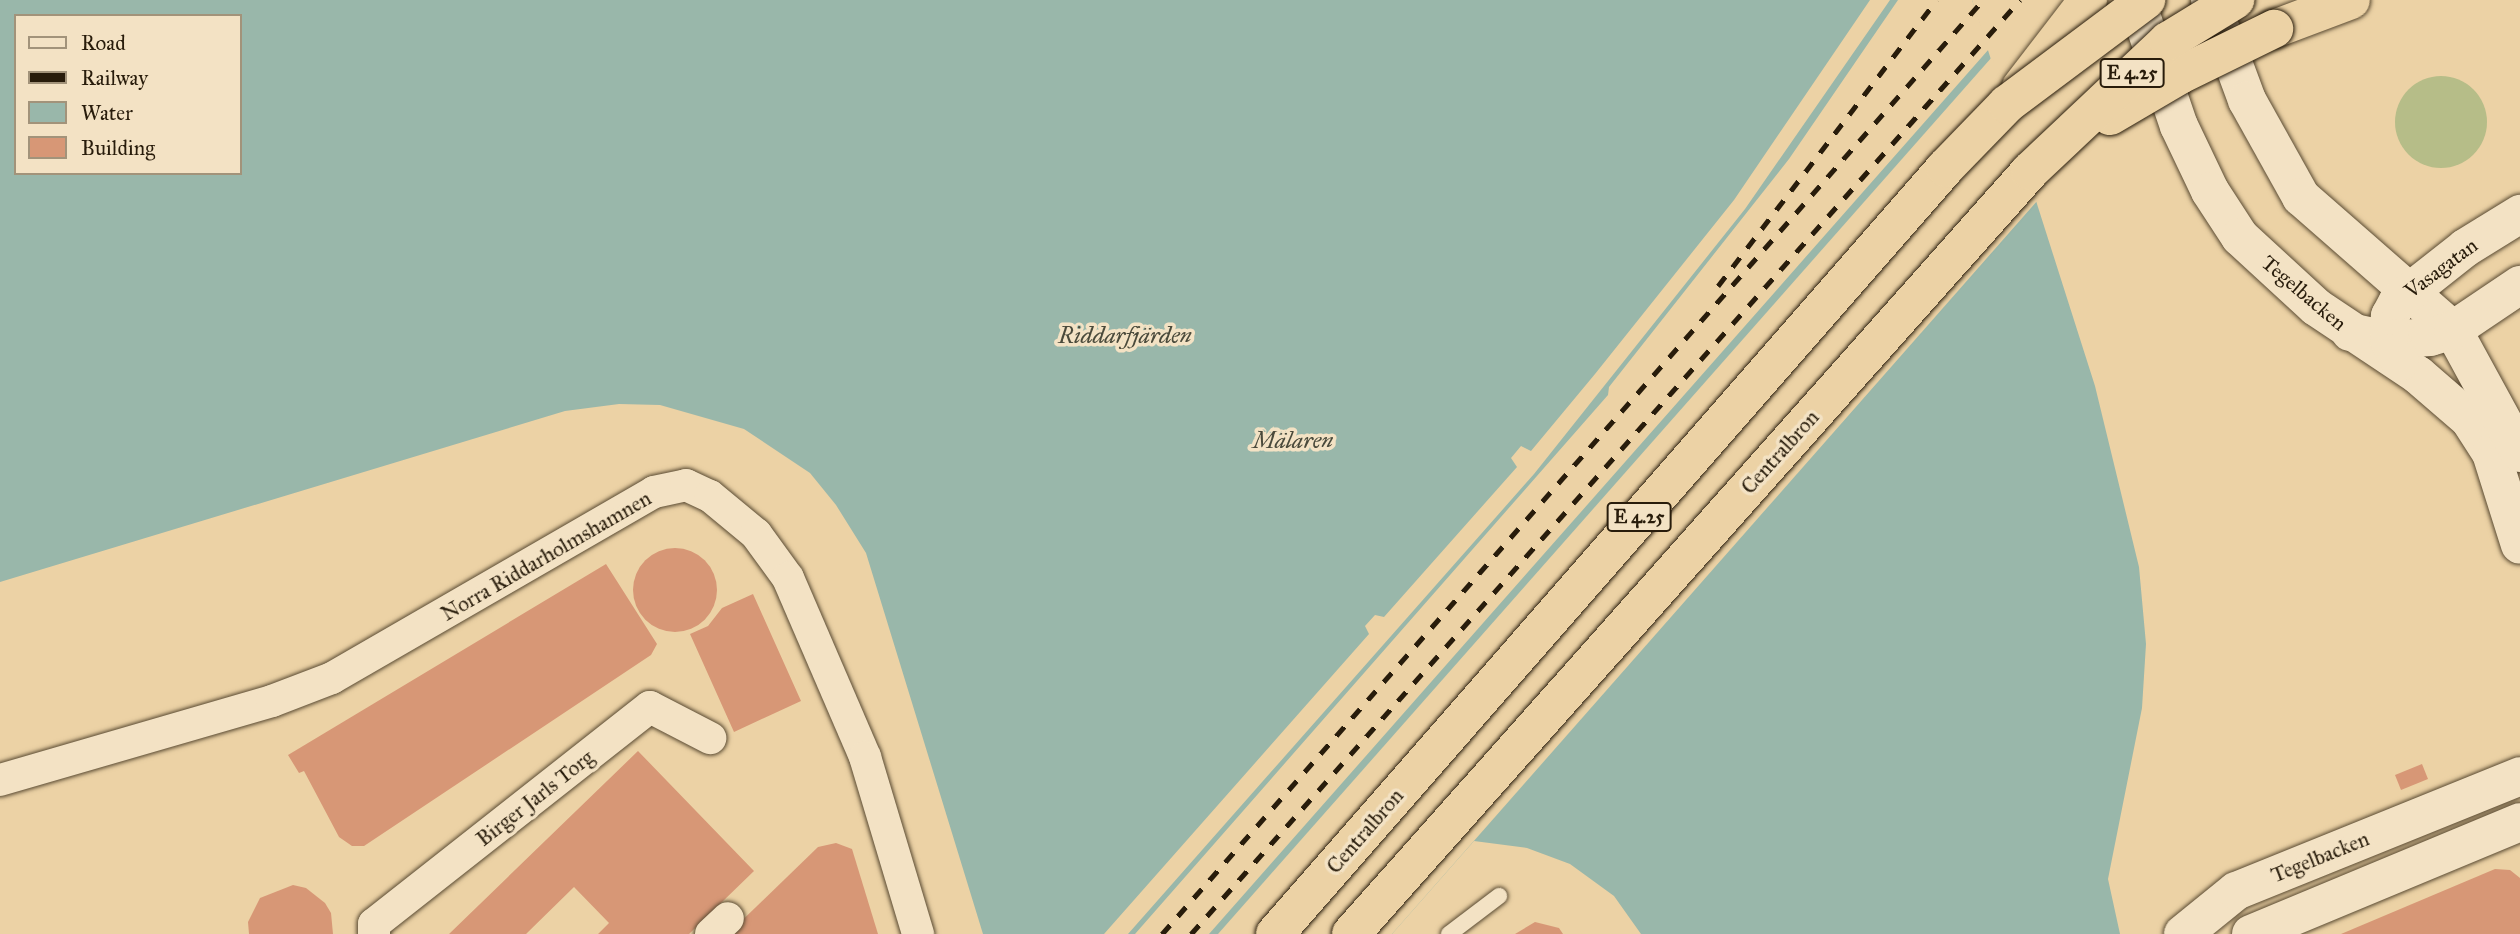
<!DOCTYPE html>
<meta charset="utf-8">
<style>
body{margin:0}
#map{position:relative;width:2520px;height:934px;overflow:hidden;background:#ecd2a5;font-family:"IM FELL Great Primer",serif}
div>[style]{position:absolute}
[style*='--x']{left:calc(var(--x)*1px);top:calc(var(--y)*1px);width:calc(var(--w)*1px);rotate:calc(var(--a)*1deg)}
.green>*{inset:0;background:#b6bd88}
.round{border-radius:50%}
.water>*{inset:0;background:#99b7aa}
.pier>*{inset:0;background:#ecd2a5}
.building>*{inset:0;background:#d79776}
.roads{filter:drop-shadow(0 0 2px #594a32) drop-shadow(0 0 2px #594a32)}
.service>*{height:16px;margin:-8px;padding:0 8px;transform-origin:8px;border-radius:8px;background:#f3e2c4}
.minor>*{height:32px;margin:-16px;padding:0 16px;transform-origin:16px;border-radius:16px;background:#f3e2c4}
.tertiary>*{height:38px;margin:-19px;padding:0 19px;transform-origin:19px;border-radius:19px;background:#f3e2c4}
.secondary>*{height:38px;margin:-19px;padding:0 19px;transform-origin:19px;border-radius:19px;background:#f3e2c4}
.trunk>*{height:38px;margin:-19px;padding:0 19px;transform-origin:19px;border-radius:19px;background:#ecd2a5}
.rail>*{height:5px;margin-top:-2.5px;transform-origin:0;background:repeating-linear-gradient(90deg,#281c0b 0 12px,transparent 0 24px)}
.bridges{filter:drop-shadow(0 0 2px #281c0b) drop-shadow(0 0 2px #281c0b)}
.trunk-bridge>*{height:38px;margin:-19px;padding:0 19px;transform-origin:19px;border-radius:19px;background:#ecd2a5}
span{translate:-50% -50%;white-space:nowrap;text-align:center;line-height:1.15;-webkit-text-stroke:7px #f3e2c4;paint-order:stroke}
.shield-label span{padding:2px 5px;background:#f3e2c4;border:2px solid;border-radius:5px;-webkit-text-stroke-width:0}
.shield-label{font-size:19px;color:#281c0b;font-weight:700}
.street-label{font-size:21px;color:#281c0b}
.water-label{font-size:23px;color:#4a4a3b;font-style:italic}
.legend{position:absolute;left:14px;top:14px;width:228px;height:161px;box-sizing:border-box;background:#f3e2c4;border:2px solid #a2937a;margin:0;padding:9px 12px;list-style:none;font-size:21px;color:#281c0b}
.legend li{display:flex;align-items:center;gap:14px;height:35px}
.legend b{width:35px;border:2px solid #a2937a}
</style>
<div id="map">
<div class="green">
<i class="round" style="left:2395px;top:76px;width:92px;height:92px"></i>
</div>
<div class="water">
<i style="clip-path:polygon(evenodd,0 0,1972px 0,2095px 386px,2139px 567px,2146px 644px,2142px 708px,2108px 879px,2120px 934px,1641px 934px,1614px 896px,1570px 864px,1527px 848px,1474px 841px,1392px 934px,983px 934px,866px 553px,836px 505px,810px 473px,744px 429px,660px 405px,619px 404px,565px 411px,0 582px,0 0,16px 16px,240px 16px,240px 173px,16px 173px,16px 16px)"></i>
</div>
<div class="pier">
<i style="clip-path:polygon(1870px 0,1890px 0,1745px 209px,1534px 474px,1128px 934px,1104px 934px,1369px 634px,1365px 626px,1375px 615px,1384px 617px,1517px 467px,1511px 458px,1521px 446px,1531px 451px,1595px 374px,1734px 200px)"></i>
<i style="clip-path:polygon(1898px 0,1972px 0,1989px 49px,1209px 934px,1135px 934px,1608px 395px,1609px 387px,1789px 159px)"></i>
<i style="clip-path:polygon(1992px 57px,2038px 200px,1392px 934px,1218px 934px)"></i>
</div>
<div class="building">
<i class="round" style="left:633px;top:548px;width:84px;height:84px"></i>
<i style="clip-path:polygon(606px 564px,657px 644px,651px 655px,364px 846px,352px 846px,339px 837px,304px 771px,299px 773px,288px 755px)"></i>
<i style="clip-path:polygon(753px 594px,801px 701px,734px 732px,690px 634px,708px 626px,722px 608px)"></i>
<i style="clip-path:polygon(638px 751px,754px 871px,689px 934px,598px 934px,609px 923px,574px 887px,526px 934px,449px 934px)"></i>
<i style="clip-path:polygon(2422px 764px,2428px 779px,2401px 790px,2395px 775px)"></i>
<i style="clip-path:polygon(836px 843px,852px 849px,878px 934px,728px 934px,818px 847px)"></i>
<i style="clip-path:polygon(2495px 869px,2510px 870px,2520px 878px,2520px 934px,2341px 934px)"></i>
<i style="clip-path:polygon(293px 885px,306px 888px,325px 903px,331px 913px,333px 934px,249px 934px,248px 922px,260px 898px)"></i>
<i style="clip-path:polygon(1535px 922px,1559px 928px,1563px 934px,1515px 934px)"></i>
</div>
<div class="roads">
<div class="service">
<i style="--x:1449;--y:934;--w:63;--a:-37.2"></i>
</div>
<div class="minor">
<i style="--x:0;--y:780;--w:283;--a:-16.2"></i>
<i style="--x:272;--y:701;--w:64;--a:-21"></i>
<i style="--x:332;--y:678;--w:372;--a:-30"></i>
<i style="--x:654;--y:492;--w:33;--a:-12"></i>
<i style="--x:686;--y:485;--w:26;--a:25"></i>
<i style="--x:710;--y:496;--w:60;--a:39.6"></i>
<i style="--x:756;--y:534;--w:54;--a:54"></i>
<i style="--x:788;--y:578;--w:195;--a:66.7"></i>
<i style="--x:865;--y:757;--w:185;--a:73.3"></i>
<i style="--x:374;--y:934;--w:10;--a:-90"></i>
<i style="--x:374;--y:924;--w:351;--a:-38.2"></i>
<i style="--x:650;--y:707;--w:68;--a:27.3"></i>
<i style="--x:711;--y:934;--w:23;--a:-43"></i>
</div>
<div class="tertiary">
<i style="--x:2136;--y:0;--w:133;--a:71.2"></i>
<i style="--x:2179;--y:126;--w:72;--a:64.5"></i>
<i style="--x:2210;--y:191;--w:55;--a:56.9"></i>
<i style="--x:2240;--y:237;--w:103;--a:42.6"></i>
<i style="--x:2316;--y:307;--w:123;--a:33.7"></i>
<i style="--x:2418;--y:375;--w:67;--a:40.8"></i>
<i style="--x:2469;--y:419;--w:40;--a:57.1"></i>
<i style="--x:2491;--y:453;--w:96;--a:72.5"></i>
<i style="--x:2210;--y:0;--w:107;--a:69.7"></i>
<i style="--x:2247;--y:100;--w:111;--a:60.9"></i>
<i style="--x:2301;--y:197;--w:202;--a:41.2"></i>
<i style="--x:2453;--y:330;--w:140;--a:61.4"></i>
<i style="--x:2183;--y:934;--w:68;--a:-39.1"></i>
<i style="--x:2236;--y:891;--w:306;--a:-22"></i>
<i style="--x:2251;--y:934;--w:291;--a:-22.6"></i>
</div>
<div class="secondary">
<i style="--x:2350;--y:332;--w:40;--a:12"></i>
<i style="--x:2389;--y:340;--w:41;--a:-4.2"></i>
<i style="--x:2430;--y:337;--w:24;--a:-17"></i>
<i style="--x:2453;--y:330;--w:81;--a:-33.9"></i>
<i style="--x:2400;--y:362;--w:25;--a:-117"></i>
<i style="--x:2389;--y:340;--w:24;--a:-88"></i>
<i style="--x:2390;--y:316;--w:17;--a:-62"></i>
<i style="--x:2398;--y:301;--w:85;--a:-38.3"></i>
<i style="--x:2465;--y:248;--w:65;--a:-31.7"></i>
</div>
<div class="trunk">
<i style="--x:2274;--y:29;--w:82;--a:-20.6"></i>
<i style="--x:2021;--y:87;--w:110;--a:-52.4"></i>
</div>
</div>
<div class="rail">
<i style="--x:1718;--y:286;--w:360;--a:-52.6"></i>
<i style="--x:1162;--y:934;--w:1244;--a:-48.68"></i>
<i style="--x:1191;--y:934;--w:1249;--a:-48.41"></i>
</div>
<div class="bridges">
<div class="trunk-bridge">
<i style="--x:2110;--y:116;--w:81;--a:-30.4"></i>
<i style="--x:2180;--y:75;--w:105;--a:-26.1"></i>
<i style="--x:1275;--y:934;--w:1018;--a:-48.82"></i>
<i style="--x:1945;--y:168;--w:89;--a:-45.9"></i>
<i style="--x:2007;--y:104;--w:174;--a:-36.8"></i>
<i style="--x:1351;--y:934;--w:1021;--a:-48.33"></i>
<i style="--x:2030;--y:171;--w:190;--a:-43.3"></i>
<i style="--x:2168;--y:41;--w:79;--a:-31.5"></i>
</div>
</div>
<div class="shield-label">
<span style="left:2132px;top:73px">E 4.25</span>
<span style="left:1639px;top:517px">E 4.25</span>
</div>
<div class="street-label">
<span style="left:2441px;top:268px;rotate:-37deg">Vasagatan</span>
<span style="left:2304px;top:293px;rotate:40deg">Tegelbacken</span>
<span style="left:1780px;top:452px;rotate:-48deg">Centralbron</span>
<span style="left:546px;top:556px;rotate:-30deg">Norra Riddarholmshamnen</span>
<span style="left:535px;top:798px;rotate:-38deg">Birger Jarls Torg</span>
<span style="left:1365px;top:831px;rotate:-49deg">Centralbron</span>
<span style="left:2320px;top:857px;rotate:-22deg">Tegelbacken</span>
</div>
<div class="water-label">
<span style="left:1125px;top:335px">Riddarfjärden</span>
<span style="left:1293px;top:440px">Mälaren</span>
</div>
<ul class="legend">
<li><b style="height:9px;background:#f3e2c4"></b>Road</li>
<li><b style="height:9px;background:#281c0b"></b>Railway</li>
<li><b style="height:19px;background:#99b7aa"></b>Water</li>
<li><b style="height:19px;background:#d79776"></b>Building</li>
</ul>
</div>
